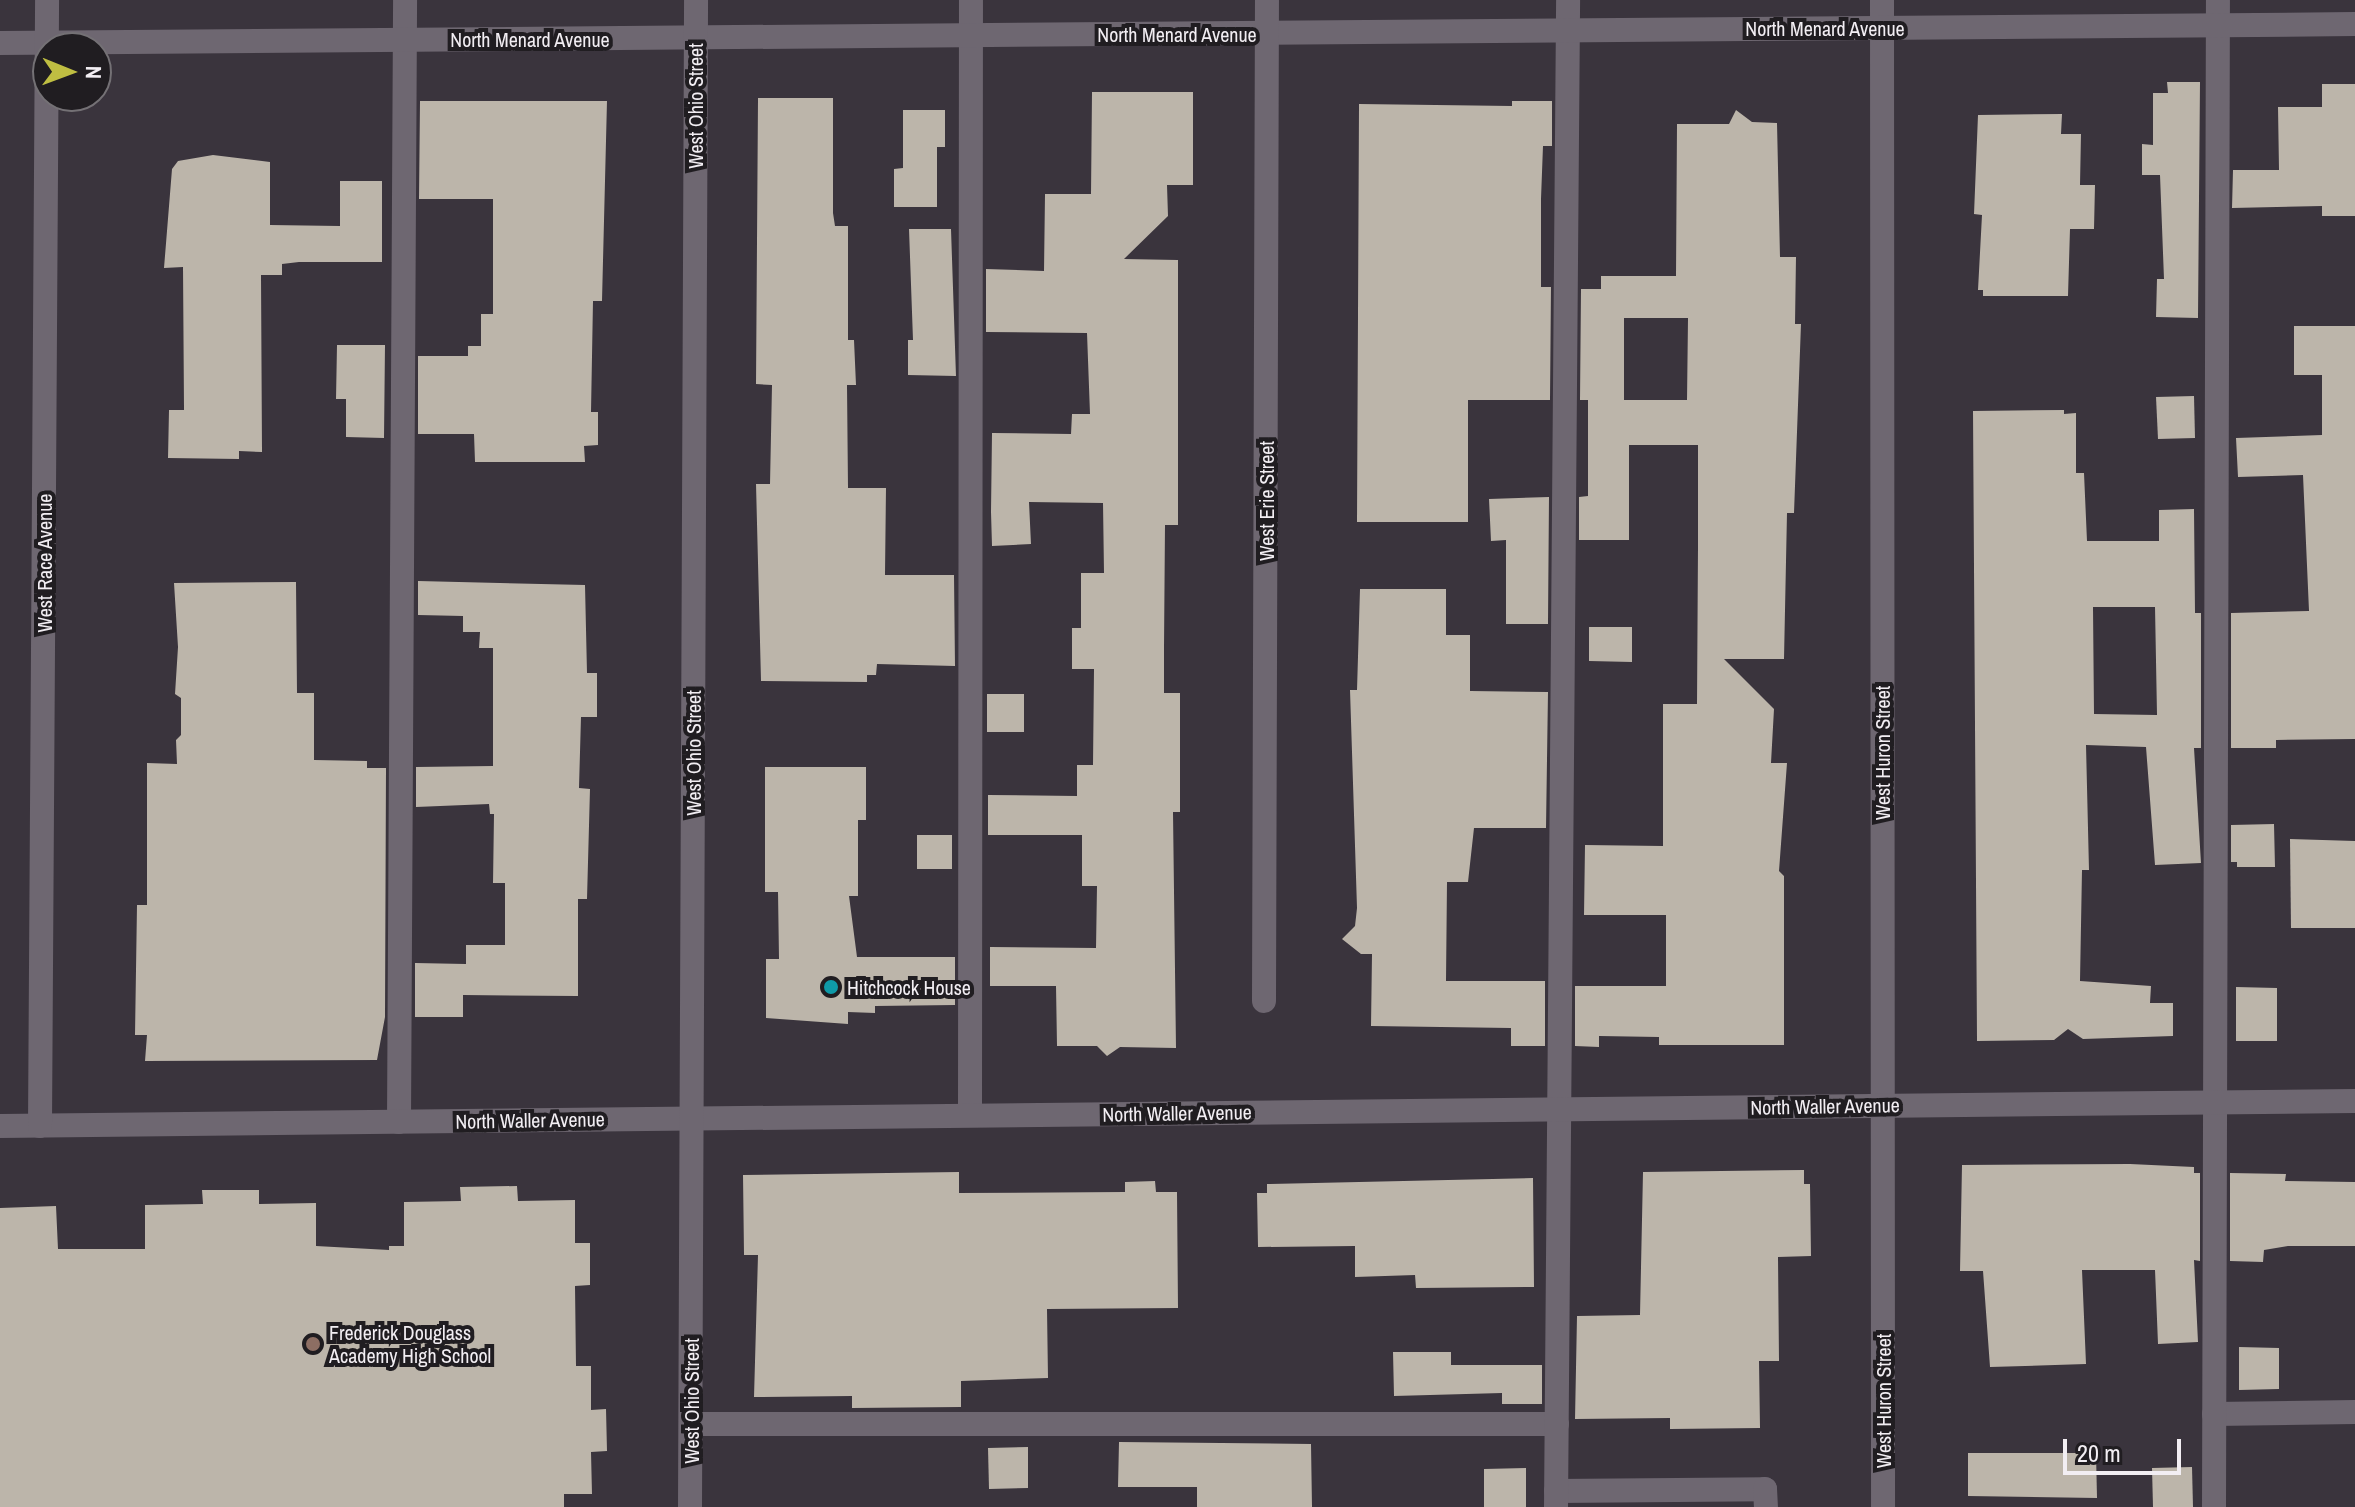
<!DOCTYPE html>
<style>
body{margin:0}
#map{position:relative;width:2355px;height:1507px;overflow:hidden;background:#3a343d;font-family:"Archivo Narrow",sans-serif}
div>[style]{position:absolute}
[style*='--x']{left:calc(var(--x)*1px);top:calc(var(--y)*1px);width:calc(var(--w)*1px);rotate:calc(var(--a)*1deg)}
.building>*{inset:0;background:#bcb5aa}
.service>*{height:24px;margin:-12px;padding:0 12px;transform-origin:12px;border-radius:12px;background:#6e6771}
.minor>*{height:24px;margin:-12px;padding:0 12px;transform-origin:12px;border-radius:12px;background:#6e6771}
.dots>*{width:22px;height:22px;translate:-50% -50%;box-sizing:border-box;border:4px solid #201d21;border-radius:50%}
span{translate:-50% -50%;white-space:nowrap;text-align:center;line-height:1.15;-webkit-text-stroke:8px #201d21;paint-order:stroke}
.street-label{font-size:20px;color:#f2eef3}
.poi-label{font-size:20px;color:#f2eef3}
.left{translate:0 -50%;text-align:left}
.north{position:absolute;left:32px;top:32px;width:80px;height:80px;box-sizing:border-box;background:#201d21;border:2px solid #747175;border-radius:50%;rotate:91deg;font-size:22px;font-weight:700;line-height:32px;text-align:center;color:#f2eef3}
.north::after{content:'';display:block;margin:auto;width:28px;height:36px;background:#bfbe42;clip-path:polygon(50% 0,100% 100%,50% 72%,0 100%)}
.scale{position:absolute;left:2063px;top:1439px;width:118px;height:36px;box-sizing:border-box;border:4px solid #f2eef3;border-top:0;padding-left:10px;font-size:24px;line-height:28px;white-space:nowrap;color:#f2eef3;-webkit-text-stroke:6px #201d21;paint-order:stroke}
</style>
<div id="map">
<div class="building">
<i style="clip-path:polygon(2167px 82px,2200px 82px,2198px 318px,2156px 317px,2157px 279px,2164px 279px,2160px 175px,2142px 175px,2142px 144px,2153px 145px,2153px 93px,2168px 93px)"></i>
<i style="clip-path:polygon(2322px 84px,2355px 84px,2355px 216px,2322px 216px,2322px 206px,2232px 208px,2233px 170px,2279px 170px,2278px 107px,2322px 107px)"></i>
<i style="clip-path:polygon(1092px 92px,1193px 92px,1193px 185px,1167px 185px,1168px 216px,1124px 259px,1178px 260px,1178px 525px,1165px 525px,1164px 648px,1164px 693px,1180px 693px,1180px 812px,1173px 812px,1176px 1048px,1120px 1047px,1107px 1056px,1097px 1046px,1057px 1046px,1056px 986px,990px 986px,990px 947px,1096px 948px,1097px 886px,1082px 886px,1082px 835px,988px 835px,988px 795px,1077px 796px,1077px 765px,1093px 765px,1094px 669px,1072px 669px,1072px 628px,1081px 628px,1081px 573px,1104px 573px,1103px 503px,1029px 502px,1031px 544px,992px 546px,991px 512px,992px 433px,1071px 434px,1072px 414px,1090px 414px,1087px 333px,986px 332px,986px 269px,1044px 271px,1045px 194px,1091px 194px)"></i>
<i style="clip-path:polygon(758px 98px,833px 98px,833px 213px,835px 226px,848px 226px,848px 340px,854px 340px,856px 385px,847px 385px,848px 488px,886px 488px,885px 575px,954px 575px,955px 666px,877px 664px,876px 675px,867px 675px,867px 682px,761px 681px,756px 484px,770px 484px,772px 385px,756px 384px)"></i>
<i style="clip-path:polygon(420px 101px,607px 101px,602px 301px,593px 301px,591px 412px,598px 412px,598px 445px,584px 446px,585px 462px,475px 462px,474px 434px,418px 434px,418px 356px,468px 356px,468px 346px,481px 346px,481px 314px,493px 314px,493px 199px,419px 199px)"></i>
<i style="clip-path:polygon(1512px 101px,1552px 101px,1552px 146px,1543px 146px,1541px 199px,1541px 287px,1551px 287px,1550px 400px,1468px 400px,1468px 522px,1357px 522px,1359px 104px,1512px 106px)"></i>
<i style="clip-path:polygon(903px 110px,945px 110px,945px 147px,937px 147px,937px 207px,894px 207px,894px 169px,903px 168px)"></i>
<i style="clip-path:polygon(evenodd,1736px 110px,1752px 122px,1777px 123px,1780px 257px,1796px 257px,1795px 324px,1801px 324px,1794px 513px,1787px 513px,1784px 659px,1724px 659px,1774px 709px,1771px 763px,1787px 763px,1779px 871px,1784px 876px,1784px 1045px,1659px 1045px,1659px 1037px,1599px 1036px,1599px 1047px,1575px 1046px,1575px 986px,1666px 986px,1666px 915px,1584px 915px,1585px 845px,1663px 846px,1663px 704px,1697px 704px,1698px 545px,1698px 445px,1629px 445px,1629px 540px,1579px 540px,1579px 497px,1588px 496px,1588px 400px,1580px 400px,1581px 289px,1601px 289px,1601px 276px,1676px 276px,1677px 124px,1729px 124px,1736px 110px,1624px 318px,1688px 318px,1687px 400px,1624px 400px,1624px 318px)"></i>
<i style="clip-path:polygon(2062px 114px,2061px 134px,2081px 134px,2080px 185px,2095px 185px,2094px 229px,2070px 229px,2068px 296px,1983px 296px,1983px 290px,1978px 290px,1982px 215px,1974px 214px,1978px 115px)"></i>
<i style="clip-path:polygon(213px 155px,270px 162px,270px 225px,340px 226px,340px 181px,382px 181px,382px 262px,299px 262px,282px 264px,282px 275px,261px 275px,262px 452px,239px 451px,239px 459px,168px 458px,169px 410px,184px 410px,183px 267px,164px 268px,172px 169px,178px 161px)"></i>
<i style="clip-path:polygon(909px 229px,951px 229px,956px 376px,908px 375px,908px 340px,913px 340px)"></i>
<i style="clip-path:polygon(2294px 326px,2355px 326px,2355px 739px,2276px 740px,2276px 748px,2231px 748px,2231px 613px,2309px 611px,2303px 475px,2238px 477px,2236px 438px,2322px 435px,2322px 375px,2294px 375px)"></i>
<i style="clip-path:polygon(337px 345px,385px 345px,384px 438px,346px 437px,346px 399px,336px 399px)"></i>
<i style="clip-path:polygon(2194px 396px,2195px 438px,2158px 439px,2156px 397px)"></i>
<i style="clip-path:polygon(evenodd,2064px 410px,2064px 414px,2076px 413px,2076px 473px,2084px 473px,2087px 541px,2159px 541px,2159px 510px,2194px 509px,2195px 613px,2201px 613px,2201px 748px,2194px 748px,2201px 863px,2155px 865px,2146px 747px,2086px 745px,2089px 870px,2082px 870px,2080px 981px,2151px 986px,2150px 1003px,2173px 1003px,2173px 1036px,2083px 1039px,2068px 1029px,2054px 1040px,1977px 1041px,1973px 411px,2064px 410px,2093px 607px,2155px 607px,2157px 715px,2094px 714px,2093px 607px)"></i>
<i style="clip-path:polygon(1549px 497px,1548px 624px,1506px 624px,1506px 540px,1491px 541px,1489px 499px)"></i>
<i style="clip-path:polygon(418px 581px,585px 585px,587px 673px,597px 673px,597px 717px,581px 717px,579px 788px,590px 789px,587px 899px,578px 899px,578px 996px,463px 995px,463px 1017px,415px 1017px,415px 963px,466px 964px,466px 945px,505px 945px,505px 883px,493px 883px,494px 814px,490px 814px,489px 804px,416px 807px,416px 767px,493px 766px,493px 648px,479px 648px,480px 632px,463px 632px,463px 616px,418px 615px)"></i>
<i style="clip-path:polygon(296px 582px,297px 693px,314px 693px,314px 760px,367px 761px,367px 768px,386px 768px,385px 1017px,377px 1060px,145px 1061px,147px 1035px,135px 1035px,137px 905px,147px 905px,147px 763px,177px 764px,176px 740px,181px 735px,181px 698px,175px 694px,178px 647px,174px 583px)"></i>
<i style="clip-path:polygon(1360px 589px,1446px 589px,1446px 635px,1470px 635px,1470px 691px,1548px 692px,1546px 828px,1474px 828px,1468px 882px,1447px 882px,1446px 981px,1545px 981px,1545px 1046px,1511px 1046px,1511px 1028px,1371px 1026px,1372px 954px,1361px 954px,1342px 939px,1355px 926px,1357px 908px,1350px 690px,1357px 690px)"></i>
<i style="clip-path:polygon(1589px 627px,1632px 627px,1632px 662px,1589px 661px)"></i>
<i style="clip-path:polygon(987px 694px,1024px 694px,1024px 732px,987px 732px)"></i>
<i style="clip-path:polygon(765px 767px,866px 767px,866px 820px,858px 820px,858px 896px,849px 896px,857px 957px,955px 957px,955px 1005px,875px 1006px,875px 1013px,848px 1012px,848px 1024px,766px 1018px,766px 959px,779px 959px,778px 892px,765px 892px)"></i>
<i style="clip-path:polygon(2274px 824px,2275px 867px,2237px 867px,2237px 862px,2231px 862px,2231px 825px)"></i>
<i style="clip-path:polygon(917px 835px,952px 835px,952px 869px,917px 869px)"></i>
<i style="clip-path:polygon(2290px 839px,2355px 841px,2355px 928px,2291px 928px)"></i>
<i style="clip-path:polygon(2236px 987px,2277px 988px,2277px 1041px,2236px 1041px)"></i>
<i style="clip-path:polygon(2130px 1164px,2194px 1167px,2194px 1173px,2200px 1173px,2200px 1261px,2194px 1260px,2198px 1342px,2158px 1344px,2155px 1270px,2082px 1270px,2086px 1364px,1990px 1367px,1983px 1271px,1960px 1271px,1962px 1165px)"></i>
<i style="clip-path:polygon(1804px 1170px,1804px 1184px,1810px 1184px,1811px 1256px,1778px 1257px,1779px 1361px,1759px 1361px,1760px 1428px,1670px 1429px,1670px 1418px,1575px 1419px,1577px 1316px,1640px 1315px,1643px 1172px)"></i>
<i style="clip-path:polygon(959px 1172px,959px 1193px,1125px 1192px,1125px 1182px,1155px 1181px,1156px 1192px,1177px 1192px,1178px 1308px,1047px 1309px,1048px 1378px,961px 1381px,961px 1407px,852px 1408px,852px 1396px,754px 1397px,758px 1255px,744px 1255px,743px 1175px)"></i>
<i style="clip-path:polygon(2230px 1173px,2286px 1174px,2285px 1181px,2355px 1182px,2355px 1246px,2288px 1246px,2264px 1250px,2263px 1262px,2230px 1261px)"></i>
<i style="clip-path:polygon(1533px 1178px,1534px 1287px,1416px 1288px,1415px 1275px,1355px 1277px,1355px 1246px,1258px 1247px,1257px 1193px,1267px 1193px,1267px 1184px)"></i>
<i style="clip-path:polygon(517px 1186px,518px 1201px,575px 1200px,575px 1243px,590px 1243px,590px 1285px,575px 1286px,576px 1366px,591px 1366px,591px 1410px,606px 1409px,607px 1451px,591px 1452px,592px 1494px,564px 1494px,564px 1507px,0 1507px,0 1208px,56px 1206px,58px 1249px,145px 1249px,145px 1205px,203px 1204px,202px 1190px,259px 1190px,259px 1204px,316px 1203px,316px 1246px,389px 1250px,389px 1246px,404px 1246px,404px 1202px,461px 1201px,460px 1187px)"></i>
<i style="clip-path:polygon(2239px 1347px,2279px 1348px,2279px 1389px,2239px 1390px)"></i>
<i style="clip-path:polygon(1393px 1352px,1451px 1352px,1451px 1365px,1542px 1365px,1542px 1404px,1502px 1404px,1502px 1393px,1394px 1396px)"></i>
<i style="clip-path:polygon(1119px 1442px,1311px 1444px,1312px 1507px,1197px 1507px,1197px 1487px,1118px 1487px)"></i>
<i style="clip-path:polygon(1028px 1447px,1028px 1488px,989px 1489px,988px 1448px)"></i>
<i style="clip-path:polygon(1968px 1453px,2096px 1453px,2097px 1498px,1968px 1496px)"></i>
<i style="clip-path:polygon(2192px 1467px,2193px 1507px,2153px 1507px,2152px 1468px)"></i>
<i style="clip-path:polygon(1526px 1468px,1526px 1507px,1484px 1507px,1484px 1469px)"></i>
</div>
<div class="service">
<i style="--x:970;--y:1115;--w:1115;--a:-89.95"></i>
<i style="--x:399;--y:1122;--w:1122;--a:-89.69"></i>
<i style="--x:2214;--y:1414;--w:141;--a:-0.8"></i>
<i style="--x:691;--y:1424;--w:866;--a:0"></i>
<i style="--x:1556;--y:1491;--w:209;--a:-0.5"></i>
<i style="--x:1765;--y:1489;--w:18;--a:87"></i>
<i style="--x:1556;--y:1507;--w:1507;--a:-89.54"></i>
<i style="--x:2214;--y:1507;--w:1507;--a:-89.85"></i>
</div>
<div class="minor">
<i style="--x:1882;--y:0;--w:1507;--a:89.96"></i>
<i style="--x:0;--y:43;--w:2355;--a:-0.46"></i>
<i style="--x:1264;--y:1001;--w:1001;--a:-89.83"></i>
<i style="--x:0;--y:1126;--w:2355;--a:-0.61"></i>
<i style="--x:40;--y:1126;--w:1126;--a:-89.64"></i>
<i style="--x:690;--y:1507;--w:1507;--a:-89.77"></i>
</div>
<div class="dots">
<i style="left:831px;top:987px;background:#0f9aa8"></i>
<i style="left:313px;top:1344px;background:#8d6e63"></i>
</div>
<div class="street-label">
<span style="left:1825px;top:28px">North Menard Avenue</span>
<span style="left:1177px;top:34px">North Menard Avenue</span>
<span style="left:530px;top:39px">North Menard Avenue</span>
<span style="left:695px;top:106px;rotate:-90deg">West Ohio Street</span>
<span style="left:1266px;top:501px;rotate:-90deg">West Erie Street</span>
<span style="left:44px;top:563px;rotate:-90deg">West Race Avenue</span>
<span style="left:693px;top:753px;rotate:-90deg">West Ohio Street</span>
<span style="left:1882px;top:753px;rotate:-90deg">West Huron Street</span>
<span style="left:1825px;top:1106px;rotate:-1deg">North Waller Avenue</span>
<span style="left:1177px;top:1113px;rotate:-1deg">North Waller Avenue</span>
<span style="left:530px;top:1120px;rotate:-1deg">North Waller Avenue</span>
<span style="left:691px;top:1401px;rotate:-90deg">West Ohio Street</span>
<span style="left:1883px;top:1401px;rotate:-90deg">West Huron Street</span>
</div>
<div class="poi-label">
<span class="left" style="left:847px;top:987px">Hitchcock House</span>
<span class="left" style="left:329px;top:1344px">Frederick Douglass<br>Academy High School</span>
</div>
<div class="north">N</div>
<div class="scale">20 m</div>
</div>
